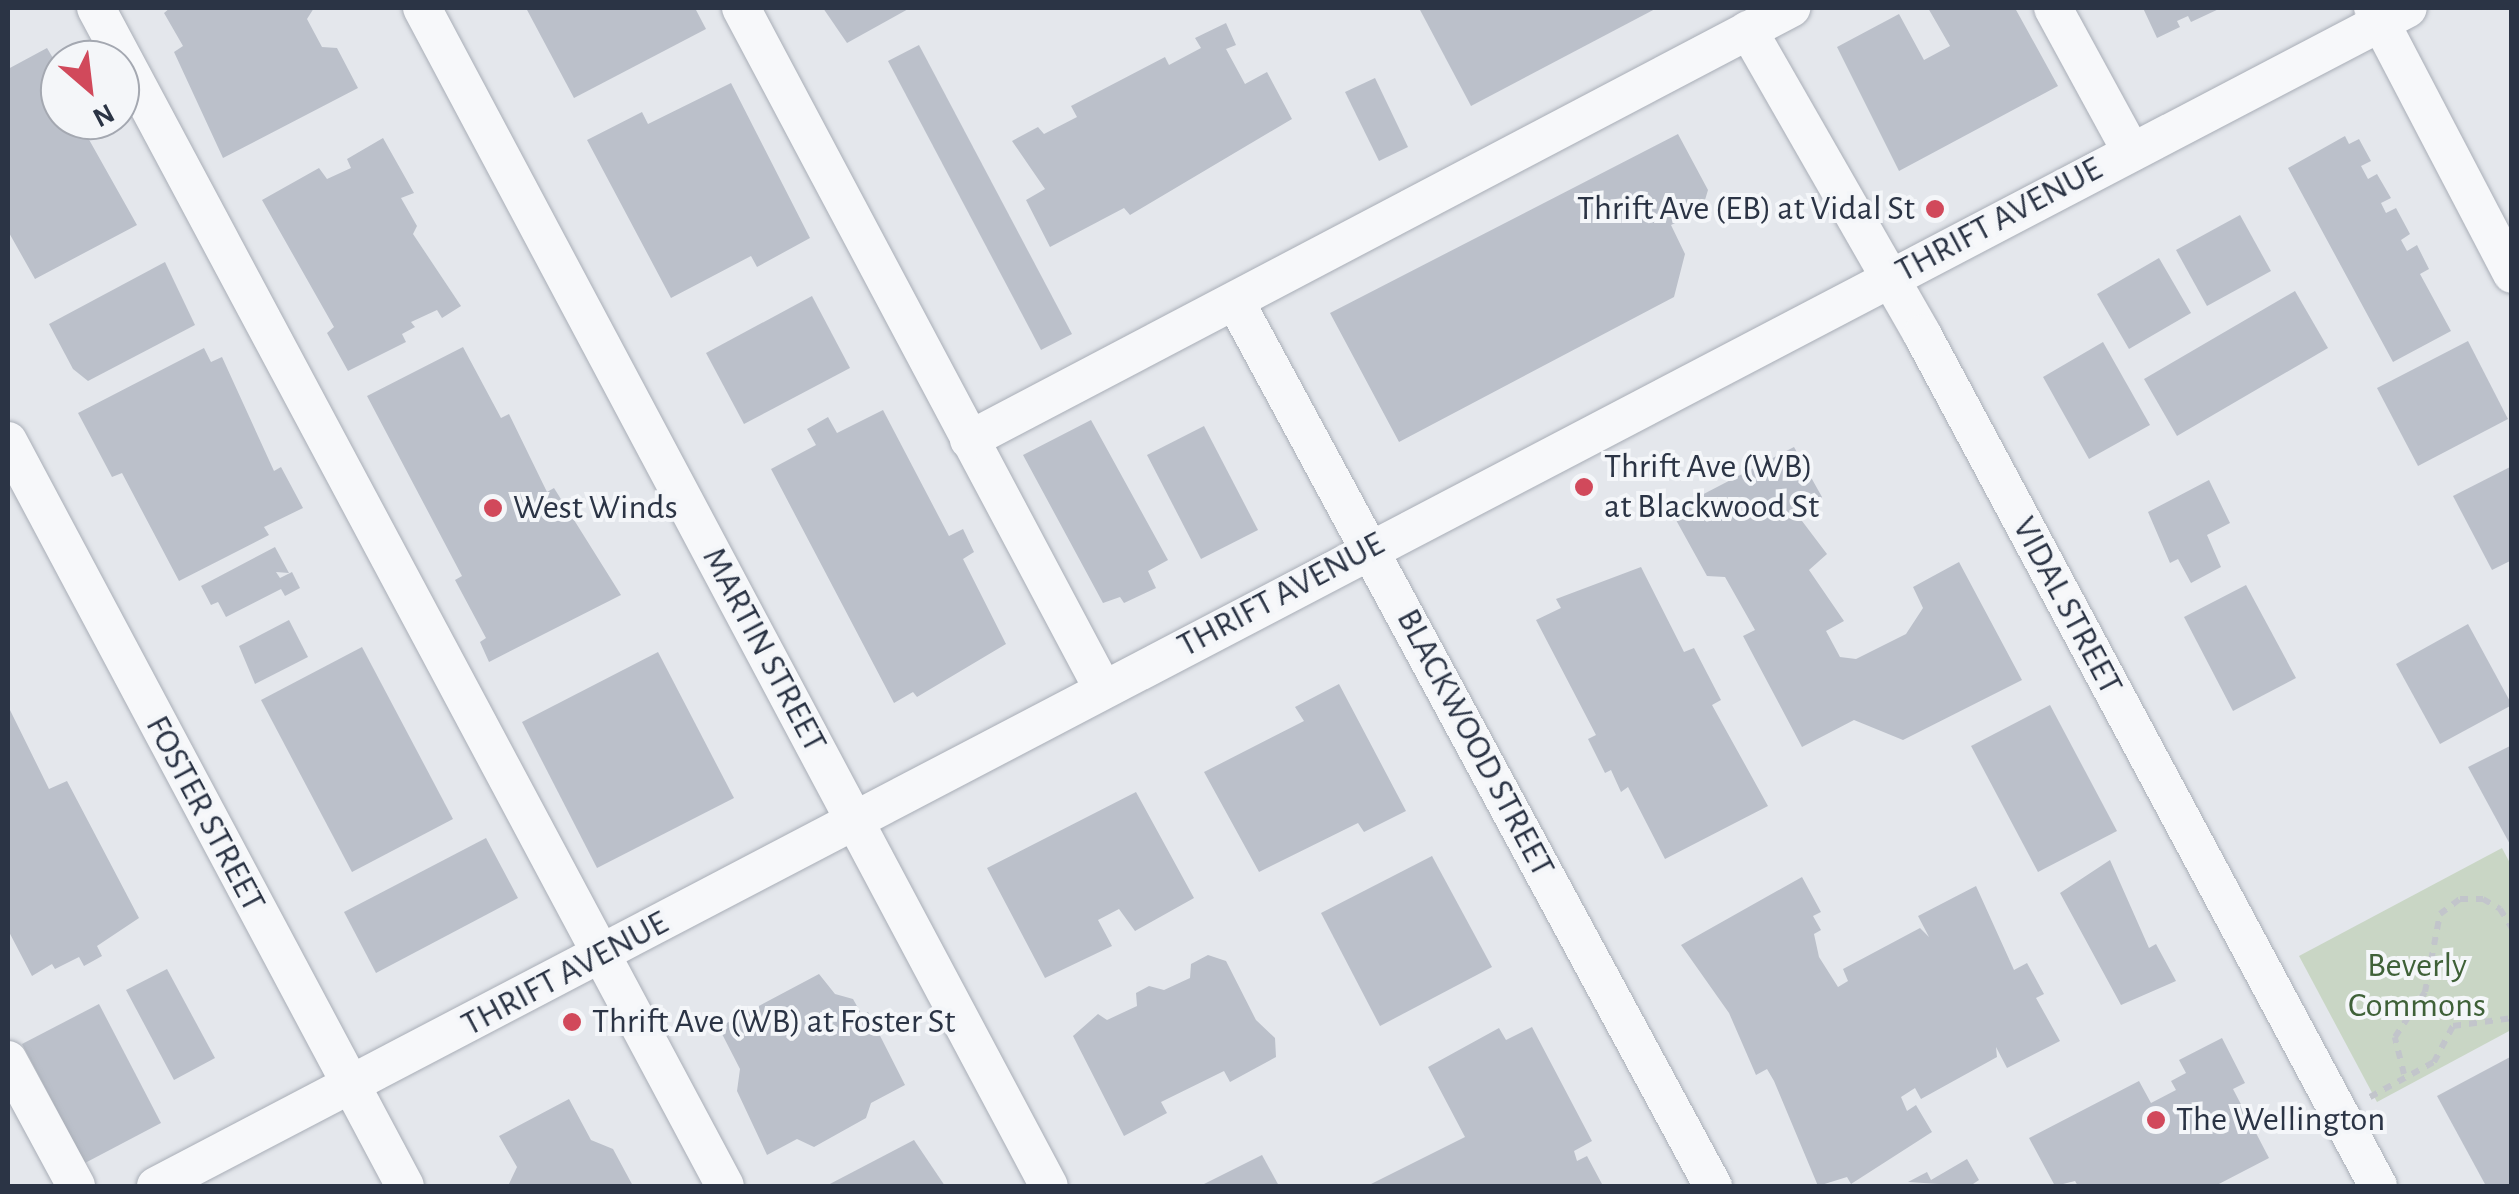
<!DOCTYPE html>
<style>
body{margin:0}
#map{position:relative;width:2519px;height:1194px;overflow:hidden;background:#e4e7ec;font-family:"Alegreya Sans",sans-serif}
div>[style]{position:absolute}
[style*='--x']{left:calc(var(--x)*1px);top:calc(var(--y)*1px);width:calc(var(--w)*1px);rotate:calc(var(--a)*1deg)}
.green>*{inset:0;background:#c9d6c5}
.building>*{inset:0;background:#bbc0ca}
.path>*{height:6px;margin-top:-3px;transform-origin:0;background:repeating-linear-gradient(90deg,#c2c5cb 0 8px,transparent 0 16px)}
.roads{filter:drop-shadow(0 0 2px #a9aeb7) drop-shadow(0 0 2px #a9aeb7)}
.minor>*{height:38px;margin:-19px;padding:0 19px;transform-origin:19px;border-radius:19px;background:#f7f8fa}
.dots>*{width:28px;height:28px;translate:-50% -50%;box-sizing:border-box;border:5px solid #f4f6f9;border-radius:50%}
span{translate:-50% -50%;white-space:nowrap;text-align:center;line-height:1.15;-webkit-text-stroke:8px #f4f6f9;paint-order:stroke}
.poi-label{font-size:35px;color:#2b3445}
.right{translate:-100% -50%;text-align:right}
.left{translate:0 -50%;text-align:left}
.street-label{font-size:35px;color:#2b3445}
.park-label{font-size:35px;color:#3f6138}
.frame{position:absolute;inset:0;border:10px solid #2b3445;pointer-events:none}
.north{position:absolute;left:40px;top:40px;width:100px;height:100px;box-sizing:border-box;background:#f4f6f9;border:2px solid #a4a8b1;border-radius:50%;rotate:152deg;font-size:28px;font-weight:700;line-height:40px;text-align:center;color:#2b3445}
.north::after{content:'';display:block;margin:auto;width:35px;height:45px;background:#d1495b;clip-path:polygon(50% 0,100% 100%,50% 72%,0 100%)}
</style>
<div id="map">
<div class="green">
<i style="clip-path:polygon(2502px 848px,2511px 865px,2511px 1030px,2377px 1102px,2299px 956px)"></i>
</div>
<div class="building">
<i style="clip-path:polygon(170px 8px,314px 8px,307px 19px,322px 47px,337px 48px,358px 88px,223px 158px,174px 52px,183px 46px,164px 13px)"></i>
<i style="clip-path:polygon(526px 8px,695px 8px,706px 29px,574px 98px)"></i>
<i style="clip-path:polygon(823px 8px,910px 8px,847px 43px)"></i>
<i style="clip-path:polygon(1419px 8px,1657px 8px,1471px 106px)"></i>
<i style="clip-path:polygon(1928px 8px,2015px 8px,2058px 86px,1899px 171px,1837px 47px,1899px 14px,1924px 60px,1950px 46px)"></i>
<i style="clip-path:polygon(2143px 8px,2221px 8px,2191px 22px,2188px 16px,2177px 21px,2180px 27px,2157px 38px)"></i>
<i style="clip-path:polygon(1226px 23px,1236px 45px,1226px 49px,1245px 84px,1267px 72px,1292px 119px,1130px 215px,1124px 208px,1050px 247px,1026px 200px,1045px 189px,1012px 141px,1038px 127px,1044px 134px,1077px 117px,1071px 106px,1165px 57px,1169px 65px,1201px 48px,1195px 38px)"></i>
<i style="clip-path:polygon(919px 45px,1072px 334px,1041px 350px,888px 61px)"></i>
<i style="clip-path:polygon(47px 48px,60px 70px,60px 120px,78px 120px,137px 225px,35px 279px,8px 231px,8px 69px)"></i>
<i style="clip-path:polygon(1375px 78px,1408px 147px,1379px 161px,1345px 92px)"></i>
<i style="clip-path:polygon(731px 83px,810px 238px,757px 267px,751px 256px,671px 298px,587px 140px,642px 112px,648px 124px)"></i>
<i style="clip-path:polygon(1678px 134px,1708px 190px,1702px 210px,1671px 225px,1685px 254px,1674px 297px,1399px 442px,1330px 313px)"></i>
<i style="clip-path:polygon(2345px 136px,2349px 144px,2359px 139px,2371px 161px,2361px 166px,2368px 179px,2377px 174px,2391px 198px,2381px 203px,2386px 213px,2396px 208px,2410px 234px,2401px 240px,2407px 251px,2417px 245px,2429px 269px,2420px 274px,2451px 331px,2393px 362px,2288px 168px)"></i>
<i style="clip-path:polygon(383px 138px,414px 193px,401px 198px,417px 226px,413px 234px,461px 306px,442px 318px,437px 310px,411px 322px,415px 327px,402px 334px,406px 342px,348px 371px,327px 333px,334px 327px,262px 200px,319px 168px,327px 179px,351px 168px,347px 159px)"></i>
<i style="clip-path:polygon(2240px 215px,2271px 271px,2207px 306px,2176px 250px)"></i>
<i style="clip-path:polygon(2159px 258px,2191px 313px,2129px 349px,2097px 294px)"></i>
<i style="clip-path:polygon(165px 262px,195px 325px,88px 381px,73px 369px,49px 324px)"></i>
<i style="clip-path:polygon(2295px 291px,2328px 348px,2177px 436px,2144px 379px)"></i>
<i style="clip-path:polygon(812px 296px,850px 368px,744px 424px,706px 353px)"></i>
<i style="clip-path:polygon(2468px 341px,2508px 419px,2418px 466px,2377px 388px)"></i>
<i style="clip-path:polygon(2103px 342px,2150px 425px,2089px 459px,2043px 377px)"></i>
<i style="clip-path:polygon(463px 347px,501px 418px,509px 414px,547px 492px,554px 488px,621px 595px,489px 662px,480px 642px,486px 638px,455px 580px,462px 576px,367px 396px)"></i>
<i style="clip-path:polygon(204px 348px,211px 362px,222px 357px,274px 471px,281px 467px,303px 508px,264px 527px,269px 535px,179px 581px,122px 473px,112px 477px,78px 413px)"></i>
<i style="clip-path:polygon(883px 410px,949px 536px,963px 529px,974px 552px,963px 559px,1006px 644px,917px 697px,913px 692px,894px 703px,771px 469px,816px 445px,807px 429px,828px 417px,837px 433px)"></i>
<i style="clip-path:polygon(1091px 420px,1168px 560px,1148px 571px,1156px 588px,1124px 603px,1120px 597px,1103px 603px,1023px 455px)"></i>
<i style="clip-path:polygon(1204px 426px,1258px 530px,1201px 559px,1147px 455px)"></i>
<i style="clip-path:polygon(1794px 447px,1822px 497px,1799px 517px,1827px 554px,1809px 570px,1844px 621px,1826px 631px,1840px 657px,1856px 659px,1906px 634px,1923px 608px,1913px 587px,1959px 562px,2022px 680px,1903px 740px,1854px 720px,1802px 747px,1743px 636px,1755px 630px,1725px 577px,1707px 576px,1671px 511px)"></i>
<i style="clip-path:polygon(2512px 466px,2512px 560px,2492px 570px,2453px 496px)"></i>
<i style="clip-path:polygon(2209px 480px,2230px 523px,2207px 535px,2221px 567px,2191px 583px,2178px 559px,2170px 563px,2148px 512px)"></i>
<i style="clip-path:polygon(275px 547px,289px 573px,276px 572px,280px 578px,292px 572px,300px 588px,285px 596px,281px 589px,226px 617px,218px 602px,211px 605px,201px 586px)"></i>
<i style="clip-path:polygon(1641px 567px,1684px 652px,1694px 648px,1721px 700px,1712px 705px,1768px 806px,1665px 859px,1628px 787px,1621px 792px,1611px 770px,1605px 773px,1588px 739px,1596px 735px,1536px 620px,1561px 608px,1556px 599px)"></i>
<i style="clip-path:polygon(2246px 585px,2296px 678px,2233px 711px,2184px 617px)"></i>
<i style="clip-path:polygon(289px 620px,308px 657px,255px 684px,239px 646px)"></i>
<i style="clip-path:polygon(2468px 624px,2512px 705px,2440px 744px,2396px 664px)"></i>
<i style="clip-path:polygon(362px 647px,453px 819px,352px 872px,261px 700px)"></i>
<i style="clip-path:polygon(658px 652px,734px 798px,597px 868px,522px 722px)"></i>
<i style="clip-path:polygon(1339px 684px,1406px 811px,1364px 832px,1358px 823px,1259px 872px,1204px 772px,1304px 721px,1295px 707px)"></i>
<i style="clip-path:polygon(2050px 705px,2117px 831px,2038px 872px,1971px 746px)"></i>
<i style="clip-path:polygon(8px 706px,49px 789px,67px 781px,139px 918px,97px 946px,102px 956px,84px 966px,79px 957px,55px 969px,52px 964px,32px 976px,8px 930px)"></i>
<i style="clip-path:polygon(2512px 745px,2512px 848px,2468px 767px)"></i>
<i style="clip-path:polygon(1136px 792px,1194px 898px,1135px 931px,1119px 909px,1098px 920px,1112px 946px,1045px 978px,987px 868px)"></i>
<i style="clip-path:polygon(486px 838px,518px 898px,376px 973px,344px 912px)"></i>
<i style="clip-path:polygon(1432px 856px,1492px 967px,1380px 1026px,1321px 913px)"></i>
<i style="clip-path:polygon(2110px 860px,2149px 948px,2156px 944px,2176px 981px,2121px 1005px,2060px 893px)"></i>
<i style="clip-path:polygon(1802px 877px,1821px 912px,1813px 916px,1821px 930px,1814px 934px,1819px 957px,1838px 987px,1848px 981px,1843px 969px,1920px 928px,1929px 937px,1918px 916px,1976px 886px,2014px 970px,2027px 963px,2044px 994px,2036px 998px,2060px 1041px,2007px 1068px,1996px 1047px,1997px 1057px,1921px 1099px,1915px 1088px,1901px 1097px,1907px 1111px,1916px 1105px,1932px 1132px,1851px 1184px,1847px 1177px,1818px 1186px,1774px 1081px,1767px 1069px,1756px 1075px,1729px 1013px,1681px 945px)"></i>
<i style="clip-path:polygon(1208px 955px,1226px 961px,1256px 1020px,1275px 1038px,1276px 1057px,1230px 1082px,1224px 1071px,1161px 1102px,1167px 1113px,1124px 1136px,1073px 1036px,1098px 1014px,1107px 1020px,1137px 1006px,1136px 993px,1149px 986px,1164px 990px,1190px 978px,1191px 964px)"></i>
<i style="clip-path:polygon(167px 969px,215px 1058px,174px 1080px,126px 990px)"></i>
<i style="clip-path:polygon(819px 974px,835px 994px,853px 999px,862px 1015px,868px 1012px,905px 1085px,871px 1103px,866px 1118px,814px 1147px,797px 1139px,767px 1155px,737px 1091px,740px 1069px,721px 1032px,725px 1024px)"></i>
<i style="clip-path:polygon(99px 1004px,161px 1123px,85px 1163px,22px 1044px)"></i>
<i style="clip-path:polygon(1532px 1027px,1592px 1141px,1574px 1151px,1577px 1161px,1587px 1156px,1602px 1184px,1367px 1186px,1465px 1137px,1428px 1067px,1499px 1028px,1506px 1040px)"></i>
<i style="clip-path:polygon(2222px 1038px,2245px 1083px,2233px 1089px,2269px 1158px,2215px 1186px,2078px 1186px,2075px 1181px,2055px 1186px,2029px 1138px,2139px 1081px,2151px 1103px,2176px 1090px,2171px 1081px,2186px 1073px,2179px 1060px)"></i>
<i style="clip-path:polygon(2512px 1056px,2512px 1186px,2486px 1186px,2437px 1096px)"></i>
<i style="clip-path:polygon(569px 1099px,591px 1140px,613px 1149px,633px 1186px,508px 1186px,517px 1167px,499px 1136px)"></i>
<i style="clip-path:polygon(914px 1140px,945px 1186px,826px 1186px)"></i>
<i style="clip-path:polygon(1262px 1155px,1279px 1186px,1200px 1186px)"></i>
<i style="clip-path:polygon(1967px 1159px,1979px 1180px,1970px 1186px,1908px 1182px,1927px 1172px,1931px 1180px)"></i>
</div>
<div class="path">
<i style="--x:2512;--y:946;--w:34;--a:90"></i>
<i style="--x:2404;--y:1074;--w:38;--a:-104"></i>
<i style="--x:2395;--y:1037;--w:54;--a:-56.3"></i>
<i style="--x:2425;--y:992;--w:79;--a:-79.1"></i>
<i style="--x:2440;--y:914;--w:25;--a:-37"></i>
<i style="--x:2460;--y:899;--w:23;--a:0"></i>
<i style="--x:2483;--y:899;--w:20;--a:30"></i>
<i style="--x:2500;--y:909;--w:22;--a:58"></i>
<i style="--x:2370;--y:1097;--w:73;--a:-28.7"></i>
<i style="--x:2434;--y:1062;--w:41;--a:-62.2"></i>
<i style="--x:2453;--y:1026;--w:60;--a:-7.7"></i>
</div>
<div class="roads">
<div class="minor">
<i style="--x:96;--y:8;--w:1335;--a:61.9"></i>
<i style="--x:422;--y:8;--w:1334;--a:61.98"></i>
<i style="--x:741;--y:8;--w:771;--a:62.01"></i>
<i style="--x:2053;--y:8;--w:163;--a:61.4"></i>
<i style="--x:2373;--y:8;--w:300;--a:62.4"></i>
<i style="--x:1748;--y:30;--w:350;--a:60.2"></i>
<i style="--x:1922;--y:334;--w:966;--a:61.84"></i>
<i style="--x:1235;--y:301;--w:1006;--a:61.63"></i>
<i style="--x:969;--y:440;--w:929;--a:-27.72"></i>
<i style="--x:8;--y:441;--w:844;--a:61.95"></i>
<i style="--x:8;--y:1060;--w:143;--a:61.6"></i>
<i style="--x:156;--y:1186;--w:2541;--a:-27.61"></i>
</div>
</div>
<div class="dots">
<i style="left:1935px;top:209px;background:#d1495b"></i>
<i style="left:1584px;top:487px;background:#d1495b"></i>
<i style="left:493px;top:508px;background:#d1495b"></i>
<i style="left:572px;top:1022px;background:#d1495b"></i>
<i style="left:2156px;top:1120px;background:#d1495b"></i>
</div>
<div class="poi-label">
<span class="right" style="left:1915px;top:209px">Thrift Ave (EB) at Vidal St</span>
<span class="left" style="left:1604px;top:487px">Thrift Ave (WB)<br>at Blackwood St</span>
<span class="left" style="left:513px;top:508px">West Winds</span>
<span class="left" style="left:592px;top:1022px">Thrift Ave (WB) at Foster St</span>
<span class="left" style="left:2176px;top:1120px">The Wellington</span>
</div>
<div class="street-label">
<span style="left:1999px;top:220px;rotate:-28deg">THRIFT AVENUE</span>
<span style="left:1281px;top:595px;rotate:-28deg">THRIFT AVENUE</span>
<span style="left:2067px;top:606px;rotate:62deg">VIDAL STREET</span>
<span style="left:764px;top:650px;rotate:62deg">MARTIN STREET</span>
<span style="left:1475px;top:743px;rotate:62deg">BLACKWOOD STREET</span>
<span style="left:205px;top:814px;rotate:62deg">FOSTER STREET</span>
<span style="left:565px;top:974px;rotate:-28deg">THRIFT AVENUE</span>
</div>
<div class="park-label">
<span style="left:2417px;top:986px">Beverly<br>Commons</span>
</div>
<div class="frame"></div>
<div class="north">N</div>
</div>
